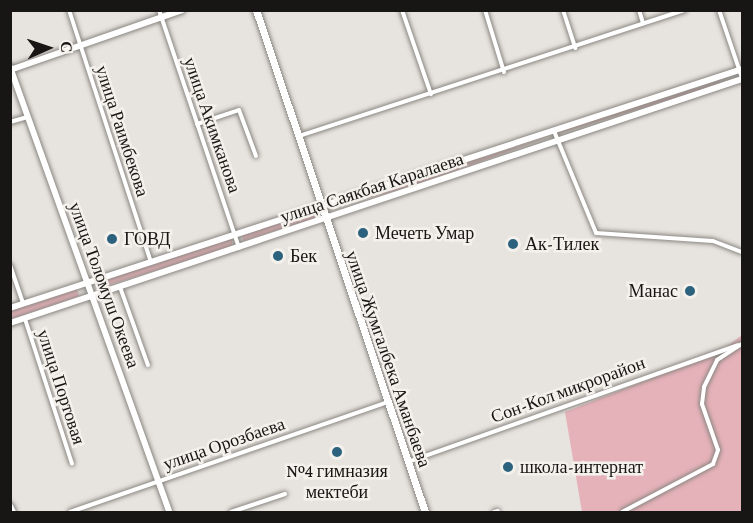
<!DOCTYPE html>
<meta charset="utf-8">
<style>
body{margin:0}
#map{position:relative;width:753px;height:523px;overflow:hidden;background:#e7e3de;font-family:"Crimson Pro",serif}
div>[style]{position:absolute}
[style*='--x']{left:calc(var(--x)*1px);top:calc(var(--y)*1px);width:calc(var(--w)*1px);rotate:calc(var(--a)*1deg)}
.green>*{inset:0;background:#e6b2b9}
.roads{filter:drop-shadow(0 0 2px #8a8681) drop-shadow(0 0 2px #8a8681)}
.street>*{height:4px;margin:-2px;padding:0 2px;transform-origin:2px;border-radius:2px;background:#fff}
.secondary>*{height:6px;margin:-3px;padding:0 3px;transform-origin:3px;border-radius:3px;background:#fff}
.primary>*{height:7px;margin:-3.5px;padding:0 3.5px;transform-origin:3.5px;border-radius:3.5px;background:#fff}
.dots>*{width:16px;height:16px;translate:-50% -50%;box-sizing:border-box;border:3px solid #f4f0eb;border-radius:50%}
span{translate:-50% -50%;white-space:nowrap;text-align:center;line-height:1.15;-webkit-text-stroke:5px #f4f0eb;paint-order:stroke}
.street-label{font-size:18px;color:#181614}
.poi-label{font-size:18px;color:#181614}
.left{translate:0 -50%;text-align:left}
.right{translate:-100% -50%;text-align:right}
.frame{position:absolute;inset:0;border:12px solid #181614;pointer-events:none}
.north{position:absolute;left:18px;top:18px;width:60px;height:60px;-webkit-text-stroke:4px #f4f0eb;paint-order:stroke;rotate:87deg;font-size:16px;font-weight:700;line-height:24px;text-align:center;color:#181614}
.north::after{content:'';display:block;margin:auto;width:21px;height:27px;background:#181614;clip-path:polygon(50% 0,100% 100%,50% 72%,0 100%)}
</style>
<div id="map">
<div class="green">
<i style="clip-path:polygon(720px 81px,720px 84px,557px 134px,557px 131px)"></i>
<i style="clip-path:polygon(551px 136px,412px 186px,336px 207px,337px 204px)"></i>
<i style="clip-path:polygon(315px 213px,315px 218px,243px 241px,242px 234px)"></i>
<i style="clip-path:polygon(232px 238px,232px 247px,102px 287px,110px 278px)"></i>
<i style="clip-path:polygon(77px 289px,79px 296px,11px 319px,10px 311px)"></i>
<i style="clip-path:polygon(742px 335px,742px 512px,582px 512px,565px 412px,721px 351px)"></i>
</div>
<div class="roads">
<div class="street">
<i style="--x:69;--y:10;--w:263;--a:72"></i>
<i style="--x:159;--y:10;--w:251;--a:71.4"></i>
<i style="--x:402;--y:10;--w:89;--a:71"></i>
<i style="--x:485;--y:10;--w:65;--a:73"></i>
<i style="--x:563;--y:10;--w:40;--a:72"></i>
<i style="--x:639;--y:10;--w:14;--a:73"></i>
<i style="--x:719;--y:10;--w:72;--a:71.3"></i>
<i style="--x:10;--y:122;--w:19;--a:-16"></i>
<i style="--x:197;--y:124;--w:44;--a:-18.4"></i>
<i style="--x:239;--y:110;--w:49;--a:69.7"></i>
<i style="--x:554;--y:131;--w:110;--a:67.6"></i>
<i style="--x:596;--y:233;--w:117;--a:3.9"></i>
<i style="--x:713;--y:241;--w:31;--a:21"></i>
<i style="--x:299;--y:136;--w:406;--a:-18.1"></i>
<i style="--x:10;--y:265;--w:40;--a:71.1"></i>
<i style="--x:120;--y:287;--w:83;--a:70.3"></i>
<i style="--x:25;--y:319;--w:152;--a:72"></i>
<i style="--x:408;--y:462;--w:350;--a:-19.5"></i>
<i style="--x:70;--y:512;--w:336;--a:-19.1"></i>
<i style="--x:231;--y:512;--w:57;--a:-18.4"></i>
<i style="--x:494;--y:512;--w:4;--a:-14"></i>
<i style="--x:622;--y:512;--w:103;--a:-27.8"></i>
<i style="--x:713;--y:464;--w:15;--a:-70"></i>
<i style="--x:718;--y:450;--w:49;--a:-109.2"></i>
<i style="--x:702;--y:404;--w:17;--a:-83"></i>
<i style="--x:704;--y:387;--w:30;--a:-64"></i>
<i style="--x:717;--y:360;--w:30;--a:-33"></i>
</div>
<div class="secondary">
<i style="--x:10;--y:67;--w:473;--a:70.3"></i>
<i style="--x:10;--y:70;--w:182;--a:-19.2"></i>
<i style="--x:10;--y:308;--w:770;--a:-18.08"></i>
<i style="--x:10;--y:323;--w:772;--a:-18.43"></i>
<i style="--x:10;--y:506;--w:7;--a:63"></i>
</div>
<div class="primary">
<i style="--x:256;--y:10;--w:530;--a:71.39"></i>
</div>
</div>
<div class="dots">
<i style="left:363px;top:233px;background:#2c627d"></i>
<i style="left:112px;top:239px;background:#2c627d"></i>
<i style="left:513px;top:244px;background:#2c627d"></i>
<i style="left:278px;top:256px;background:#2c627d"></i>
<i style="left:690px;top:291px;background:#2c627d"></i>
<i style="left:337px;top:452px;background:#2c627d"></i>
<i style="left:508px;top:467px;background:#2c627d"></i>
</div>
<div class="street-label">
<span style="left:212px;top:125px;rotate:71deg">улица Акимканова</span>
<span style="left:122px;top:131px;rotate:72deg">улица Раимбекова</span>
<span style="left:372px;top:188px;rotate:-18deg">улица Саякбая Каралаева</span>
<span style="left:104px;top:285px;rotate:70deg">улица Толомуш Океева</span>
<span style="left:388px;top:359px;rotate:71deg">улица Жумгалбека Аманбаева</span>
<span style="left:61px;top:387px;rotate:72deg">улица Портовая</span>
<span style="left:568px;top:390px;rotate:-20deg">Сон-Кол микрорайон</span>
<span style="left:224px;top:444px;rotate:-19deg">улица Орозбаева</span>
</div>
<div class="poi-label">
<span class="left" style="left:375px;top:233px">Мечеть Умар</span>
<span class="left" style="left:124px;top:239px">ГОВД</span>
<span class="left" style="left:525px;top:244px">Ак-Тилек</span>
<span class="left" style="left:290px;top:256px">Бек</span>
<span class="right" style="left:678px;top:291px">Манас</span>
<span class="left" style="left:520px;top:467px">школа-интернат</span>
<span style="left:337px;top:482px">№4 гимназия<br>мектеби</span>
</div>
<div class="frame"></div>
<div class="north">С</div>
</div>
